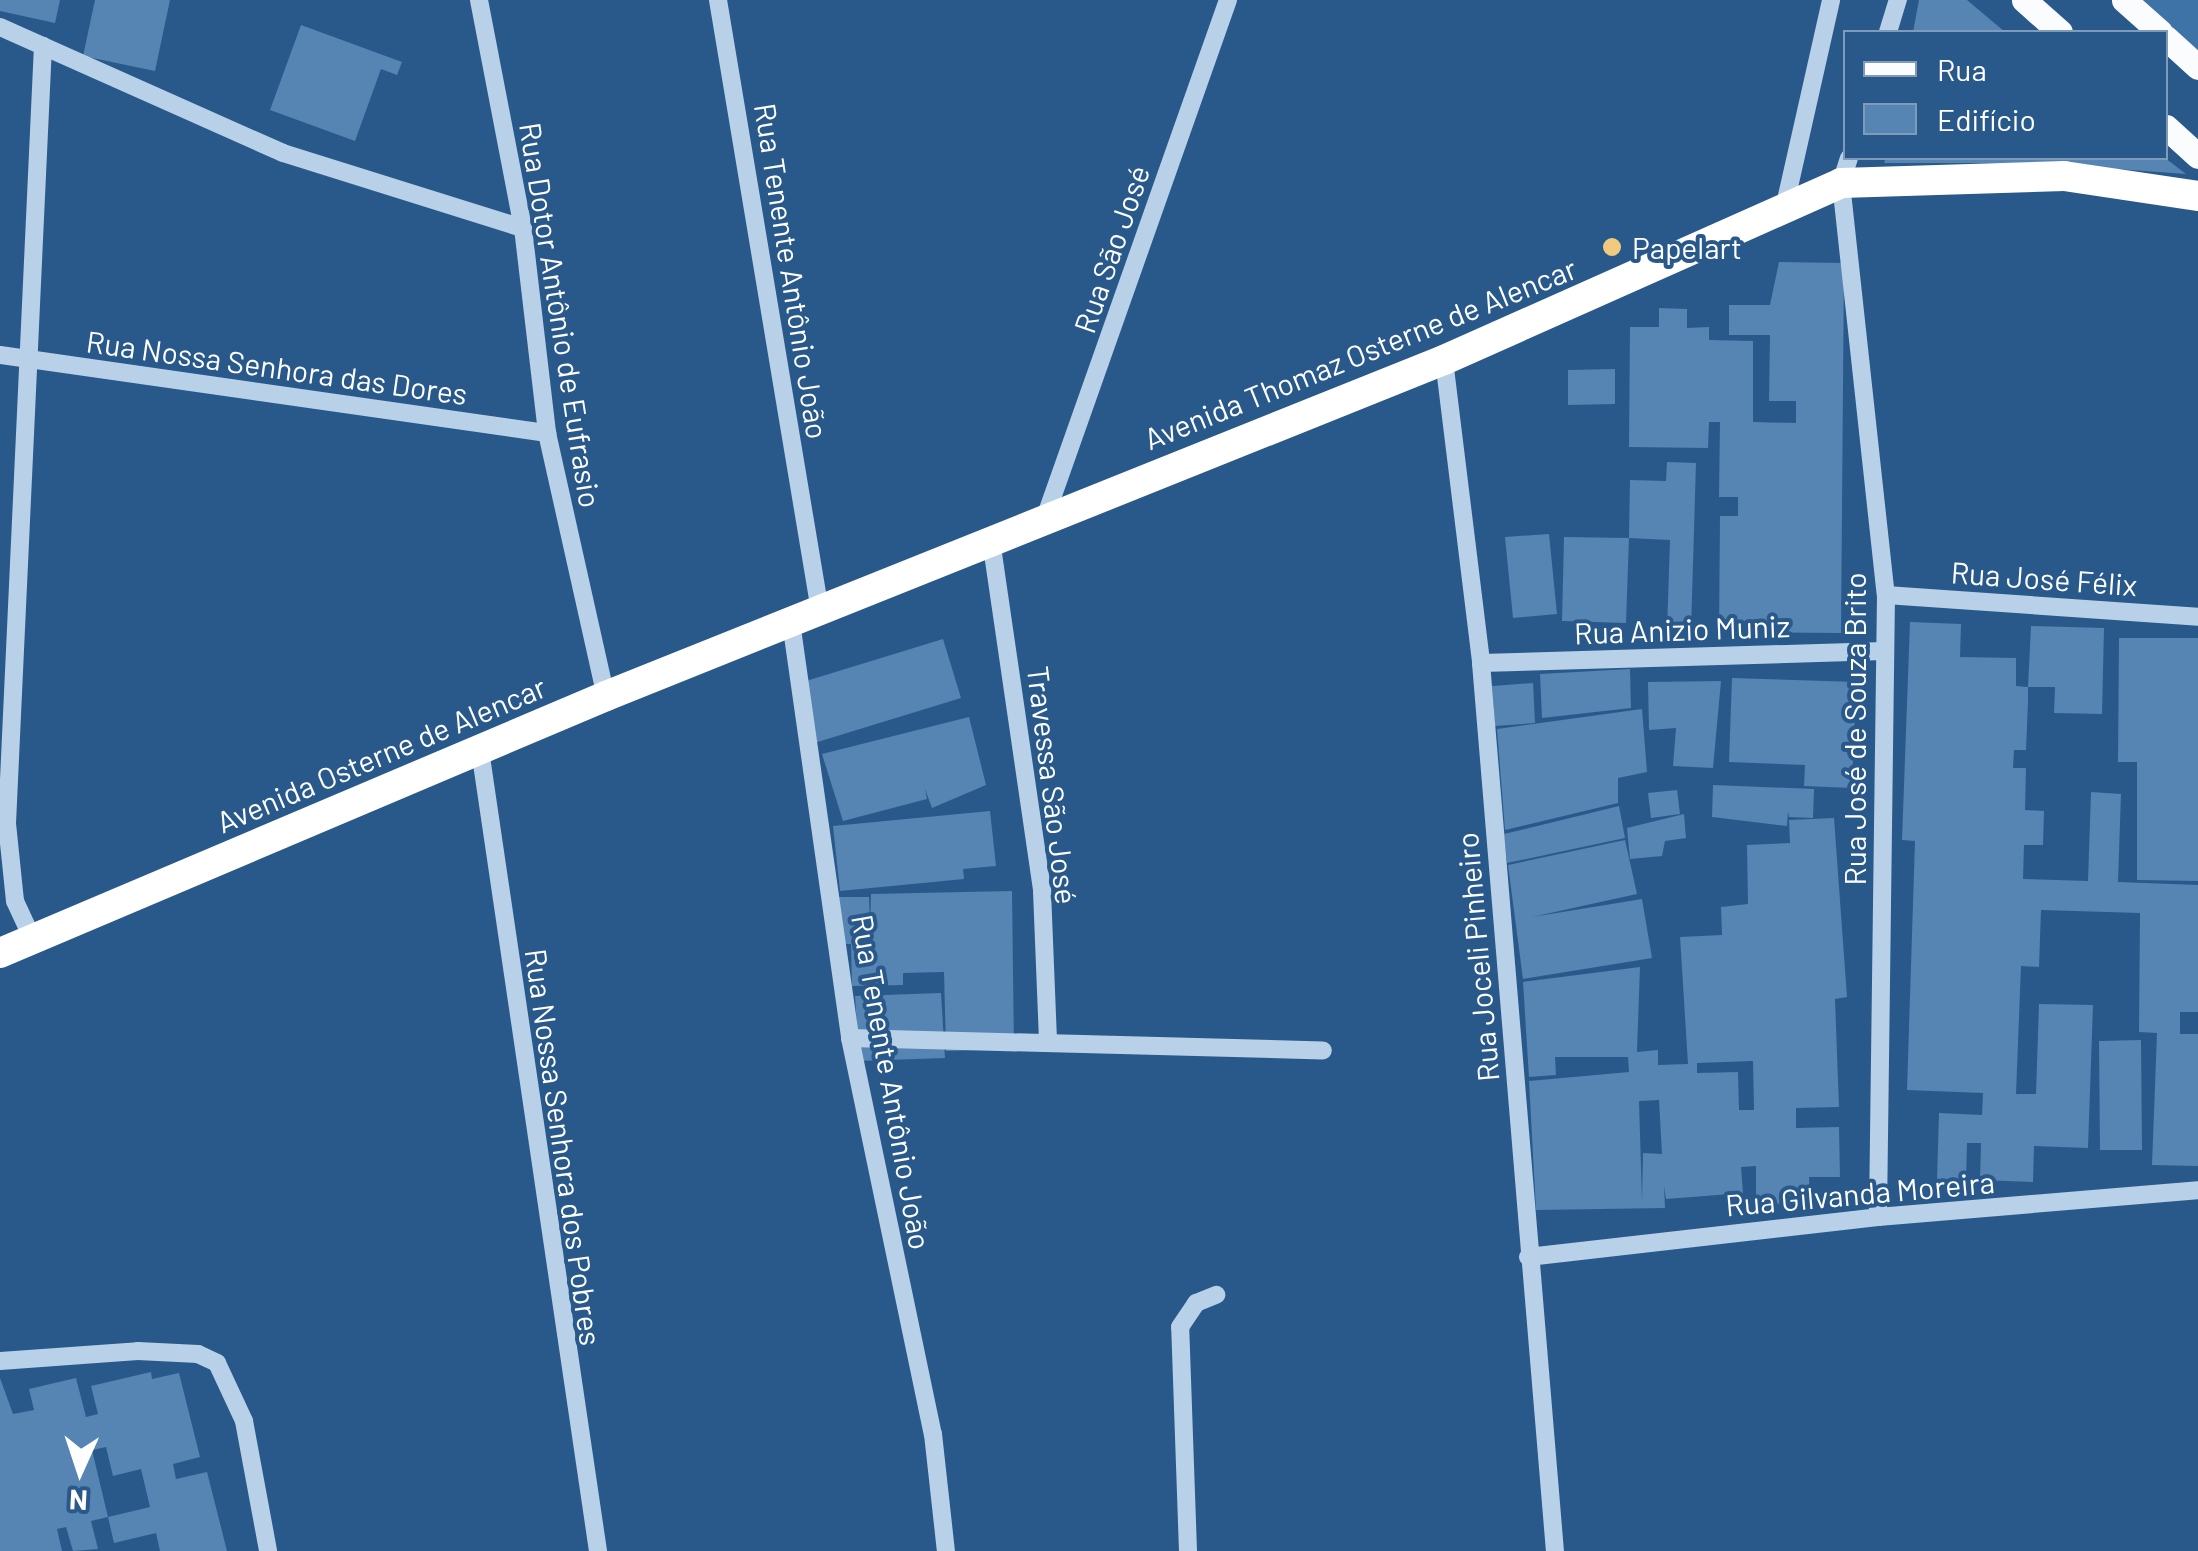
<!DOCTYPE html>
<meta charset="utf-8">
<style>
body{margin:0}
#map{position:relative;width:2198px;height:1551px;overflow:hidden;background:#29598b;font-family:Barlow,sans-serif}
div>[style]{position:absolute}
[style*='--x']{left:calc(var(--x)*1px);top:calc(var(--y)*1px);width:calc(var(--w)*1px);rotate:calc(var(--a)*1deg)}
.green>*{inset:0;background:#3e73a7}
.building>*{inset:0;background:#5684b3}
.minor>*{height:18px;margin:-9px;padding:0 9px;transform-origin:9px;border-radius:9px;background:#b8d1e9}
.major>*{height:25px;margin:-12.5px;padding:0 12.5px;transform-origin:12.5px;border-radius:12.5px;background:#fafcfe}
.highway>*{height:30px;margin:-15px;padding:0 15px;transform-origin:15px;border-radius:15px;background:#fff}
.dots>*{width:28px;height:28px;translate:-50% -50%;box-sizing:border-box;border:5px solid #29598b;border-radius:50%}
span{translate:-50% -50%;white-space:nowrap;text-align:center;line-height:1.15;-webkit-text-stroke:8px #29598b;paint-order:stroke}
.poi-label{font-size:30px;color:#fff}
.left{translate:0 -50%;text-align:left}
.street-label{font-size:30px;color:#fff}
.legend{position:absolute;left:1843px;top:30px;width:325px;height:130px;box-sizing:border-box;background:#29598b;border:2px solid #7f9bb9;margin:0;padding:12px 18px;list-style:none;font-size:30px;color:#fff}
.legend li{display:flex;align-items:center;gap:20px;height:50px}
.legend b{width:50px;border:2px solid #7f9bb9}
.north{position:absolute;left:30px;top:1421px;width:100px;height:100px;-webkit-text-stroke:8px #29598b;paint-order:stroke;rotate:183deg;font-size:28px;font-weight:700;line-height:40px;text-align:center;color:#fff}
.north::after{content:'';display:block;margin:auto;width:35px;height:45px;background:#fff;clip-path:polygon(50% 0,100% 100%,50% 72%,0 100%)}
</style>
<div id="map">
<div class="green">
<i style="clip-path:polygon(2126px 0,2198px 0,2198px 62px)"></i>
</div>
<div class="building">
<i style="clip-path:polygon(0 0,60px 0,55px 23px,0 11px)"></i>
<i style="clip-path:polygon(95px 0,170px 0,155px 71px,83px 56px)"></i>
<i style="clip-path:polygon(1919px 0,1967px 0,2005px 32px,1913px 32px)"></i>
<i style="clip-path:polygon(301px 25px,402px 62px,397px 75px,381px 69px,355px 141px,270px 110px)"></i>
<i style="clip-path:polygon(1886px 158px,2165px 158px,2186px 174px,2034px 163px,1884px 163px)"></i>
<i style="clip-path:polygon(1779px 262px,1844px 263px,1841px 633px,1719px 632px,1720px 516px,1738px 516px,1738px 497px,1719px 497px,1720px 422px,1709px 422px,1708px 448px,1629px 447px,1630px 327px,1659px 327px,1659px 308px,1687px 309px,1687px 328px,1709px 327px,1709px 340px,1753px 341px,1753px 422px,1796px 423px,1796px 401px,1769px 401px,1770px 335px,1729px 335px,1729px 305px,1770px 305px)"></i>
<i style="clip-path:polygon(1615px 369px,1615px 404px,1568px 405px,1568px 370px)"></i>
<i style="clip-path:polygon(1667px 462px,1696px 463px,1691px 631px,1667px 630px,1670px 540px,1629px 538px,1630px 480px,1666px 481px)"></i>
<i style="clip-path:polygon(1549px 534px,1557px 614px,1513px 618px,1505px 537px)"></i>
<i style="clip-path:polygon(1564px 537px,1629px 538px,1626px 623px,1562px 621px)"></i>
<i style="clip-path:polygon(1910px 622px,1961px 624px,1960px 657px,2016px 658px,2016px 686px,2028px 687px,2028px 702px,2026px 750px,2014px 750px,2013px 768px,2026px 768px,2025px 810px,2044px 811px,2043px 845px,2024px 845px,2023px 879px,2088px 881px,2091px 792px,2121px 794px,2118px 882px,2198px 885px,2198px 1012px,2180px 1012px,2180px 1034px,2198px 1034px,2198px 1166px,2152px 1165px,2157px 1033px,2139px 1032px,2140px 913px,2041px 910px,2039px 967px,2021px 966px,2016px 1094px,2036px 1094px,2039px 1004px,2093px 1005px,2088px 1148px,2034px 1146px,2033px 1182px,1980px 1180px,1981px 1143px,1967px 1143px,1966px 1180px,1937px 1179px,1939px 1113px,1982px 1115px,1983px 1093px,1907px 1090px,1915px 841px,1902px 840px)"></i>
<i style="clip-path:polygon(2031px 626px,2104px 628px,2102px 714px,2054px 713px,2055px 687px,2028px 687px)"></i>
<i style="clip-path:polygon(2119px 638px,2198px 638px,2198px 881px,2137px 880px,2137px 762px,2118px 762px)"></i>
<i style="clip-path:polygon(943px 639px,961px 698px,811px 744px,793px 685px)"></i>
<i style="clip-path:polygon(1630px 669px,1631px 708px,1542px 718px,1540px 674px)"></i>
<i style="clip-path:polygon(1732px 678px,1856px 682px,1852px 788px,1804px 786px,1805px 765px,1729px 762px)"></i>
<i style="clip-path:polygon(1721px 681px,1713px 768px,1673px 766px,1676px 728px,1649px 730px,1648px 682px)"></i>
<i style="clip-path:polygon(1533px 683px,1535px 723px,1495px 726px,1492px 686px)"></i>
<i style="clip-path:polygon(1642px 709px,1647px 772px,1618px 778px,1618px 803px,1505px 830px,1497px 729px)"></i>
<i style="clip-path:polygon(969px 717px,986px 785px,932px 808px,925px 789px,927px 799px,843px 821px,822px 754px)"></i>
<i style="clip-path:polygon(1713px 785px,1814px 789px,1813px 818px,1789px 817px,1788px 811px,1787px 826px,1712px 817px)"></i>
<i style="clip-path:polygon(1677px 790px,1680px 814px,1651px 818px,1648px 793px)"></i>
<i style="clip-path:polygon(1619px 806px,1625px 838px,1507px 863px,1504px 834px)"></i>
<i style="clip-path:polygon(990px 811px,996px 866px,963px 869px,964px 879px,840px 891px,833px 826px)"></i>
<i style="clip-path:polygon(1684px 814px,1686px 838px,1665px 841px,1662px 856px,1630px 859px,1627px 828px)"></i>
<i style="clip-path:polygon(evenodd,1834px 818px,1847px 997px,1835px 999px,1839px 1107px,1796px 1108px,1796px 1128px,1839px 1127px,1840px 1177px,1809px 1177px,1810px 1203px,1756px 1204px,1756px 1166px,1741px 1167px,1743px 1193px,1666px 1199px,1664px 1186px,1665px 1208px,1536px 1210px,1529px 1081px,1629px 1072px,1628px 1057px,1555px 1057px,1556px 1075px,1529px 1077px,1523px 982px,1640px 967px,1637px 1052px,1658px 1050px,1658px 1065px,1688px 1064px,1680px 937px,1722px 935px,1721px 907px,1748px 904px,1747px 845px,1790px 843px,1789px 820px,1834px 818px,1753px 1061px,1754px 1110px,1739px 1110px,1738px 1072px,1697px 1073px,1697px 1063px,1753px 1061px,1834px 818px,1659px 1100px,1662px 1154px,1643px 1153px,1642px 1201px,1639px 1101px,1659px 1100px)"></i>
<i style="clip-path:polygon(1625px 840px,1637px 894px,1532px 917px,1642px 899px,1652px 958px,1523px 979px,1508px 865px)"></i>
<i style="clip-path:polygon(1012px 891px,1014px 1049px,946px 1051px,944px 972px,903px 973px,903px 985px,852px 986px,851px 944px,835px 944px,834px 897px,869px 897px,870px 929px,871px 894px)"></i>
<i style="clip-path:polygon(941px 993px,945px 1058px,859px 1061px,855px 996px)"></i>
<i style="clip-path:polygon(2141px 1040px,2142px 1150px,2100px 1150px,2099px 1041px)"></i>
<i style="clip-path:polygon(151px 1372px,152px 1379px,179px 1373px,200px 1457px,173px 1464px,176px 1479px,207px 1472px,227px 1551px,160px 1551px,156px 1533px,114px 1543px,108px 1517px,150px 1507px,141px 1469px,113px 1476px,106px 1447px,92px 1450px,108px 1517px,91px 1521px,98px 1549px,73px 1551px,66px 1527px,57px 1529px,62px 1551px,0 1551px,0 1378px,13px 1414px,34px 1410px,29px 1389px,76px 1378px,86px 1417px,98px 1414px,91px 1386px)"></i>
</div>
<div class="minor">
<i style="--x:479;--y:0;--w:232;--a:79.1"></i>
<i style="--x:523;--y:228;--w:206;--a:83.3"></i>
<i style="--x:547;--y:433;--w:270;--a:77.4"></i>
<i style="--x:718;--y:0;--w:619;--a:80.52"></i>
<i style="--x:0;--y:27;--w:310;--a:24"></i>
<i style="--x:283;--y:153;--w:251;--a:17.4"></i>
<i style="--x:1888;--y:32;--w:34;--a:-73"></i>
<i style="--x:1849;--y:158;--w:26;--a:108"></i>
<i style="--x:1841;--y:183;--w:414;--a:83.8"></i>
<i style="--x:1886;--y:595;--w:622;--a:90.74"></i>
<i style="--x:1784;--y:209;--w:214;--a:-77.3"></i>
<i style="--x:0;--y:355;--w:553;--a:8.12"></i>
<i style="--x:1444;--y:360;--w:305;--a:83"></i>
<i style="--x:1481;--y:663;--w:891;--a:85.24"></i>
<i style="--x:1046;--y:515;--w:546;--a:-70.54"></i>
<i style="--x:991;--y:540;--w:355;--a:81.7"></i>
<i style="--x:1042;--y:891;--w:148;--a:87.7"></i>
<i style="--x:1886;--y:595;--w:313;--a:4"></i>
<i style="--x:791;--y:622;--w:420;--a:81.9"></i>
<i style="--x:850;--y:1038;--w:405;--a:78.2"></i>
<i style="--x:933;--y:1434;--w:118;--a:83.7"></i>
<i style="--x:1481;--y:663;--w:403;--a:-1.7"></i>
<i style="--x:480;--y:750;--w:810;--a:81.62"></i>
<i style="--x:34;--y:942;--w:45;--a:-114.9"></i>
<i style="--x:15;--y:901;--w:78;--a:-95.9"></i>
<i style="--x:7;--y:823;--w:778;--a:-87.35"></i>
<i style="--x:850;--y:1038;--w:473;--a:1.5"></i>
<i style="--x:1528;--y:1257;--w:352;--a:-6.5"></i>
<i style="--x:1878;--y:1217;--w:321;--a:-4.8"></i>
<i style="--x:0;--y:1361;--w:138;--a:-4.1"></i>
<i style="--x:138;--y:1351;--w:60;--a:2.9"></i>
<i style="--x:198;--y:1354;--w:21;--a:25"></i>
<i style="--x:217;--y:1363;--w:64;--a:65"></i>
<i style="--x:244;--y:1421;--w:132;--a:79.5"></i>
<i style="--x:1188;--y:1551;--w:224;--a:-92"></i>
<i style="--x:1180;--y:1327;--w:29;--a:-56"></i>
<i style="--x:1196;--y:1303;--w:22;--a:-22"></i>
</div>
<div class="major">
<i style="--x:2024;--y:0;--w:48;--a:41.6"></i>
<i style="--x:2124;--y:0;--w:48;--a:41.6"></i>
<i style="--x:2166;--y:38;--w:43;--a:42.2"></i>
<i style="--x:2166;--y:127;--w:43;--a:42.2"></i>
</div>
<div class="highway">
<i style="--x:0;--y:953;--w:658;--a:-22.98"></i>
<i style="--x:606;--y:696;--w:903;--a:-21.85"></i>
<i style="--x:1444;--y:360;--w:435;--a:-24"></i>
<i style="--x:1841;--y:183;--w:223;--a:-1.8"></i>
<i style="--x:2064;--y:176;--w:135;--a:8.5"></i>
</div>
<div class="dots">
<i style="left:1612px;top:247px;background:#f0ca7f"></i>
</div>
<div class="poi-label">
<span class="left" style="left:1632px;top:247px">Papelart</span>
</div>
<div class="street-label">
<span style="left:1111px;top:249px;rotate:-71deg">Rua São José</span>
<span style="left:792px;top:271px;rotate:81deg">Rua Tenente Antônio João</span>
<span style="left:561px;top:315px;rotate:81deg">Rua Dotor Antônio de Eufrasio</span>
<span style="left:1360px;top:353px;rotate:-22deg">Avenida Thomaz Osterne de Alencar</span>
<span style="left:277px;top:367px;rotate:8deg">Rua Nossa Senhora das Dores</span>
<span style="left:2044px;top:578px;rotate:4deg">Rua José Félix</span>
<span style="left:1682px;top:629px;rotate:-2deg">Rua Anizio Muniz</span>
<span style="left:1854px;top:729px;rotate:-90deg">Rua José de Souza Brito</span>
<span style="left:381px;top:754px;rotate:-23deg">Avenida Osterne de Alencar</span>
<span style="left:1053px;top:785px;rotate:83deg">Travessa São José</span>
<span style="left:1477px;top:957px;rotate:-95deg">Rua Joceli Pinheiro</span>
<span style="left:892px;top:1082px;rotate:80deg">Rua Tenente Antônio João</span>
<span style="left:564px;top:1147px;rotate:82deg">Rua Nossa Senhora dos Pobres</span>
<span style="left:1860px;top:1193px;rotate:-5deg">Rua Gilvanda Moreira</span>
</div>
<ul class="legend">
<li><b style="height:12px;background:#fafcfe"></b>Rua</li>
<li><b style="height:28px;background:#5684b3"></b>Edifício</li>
</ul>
<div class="north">N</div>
</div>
